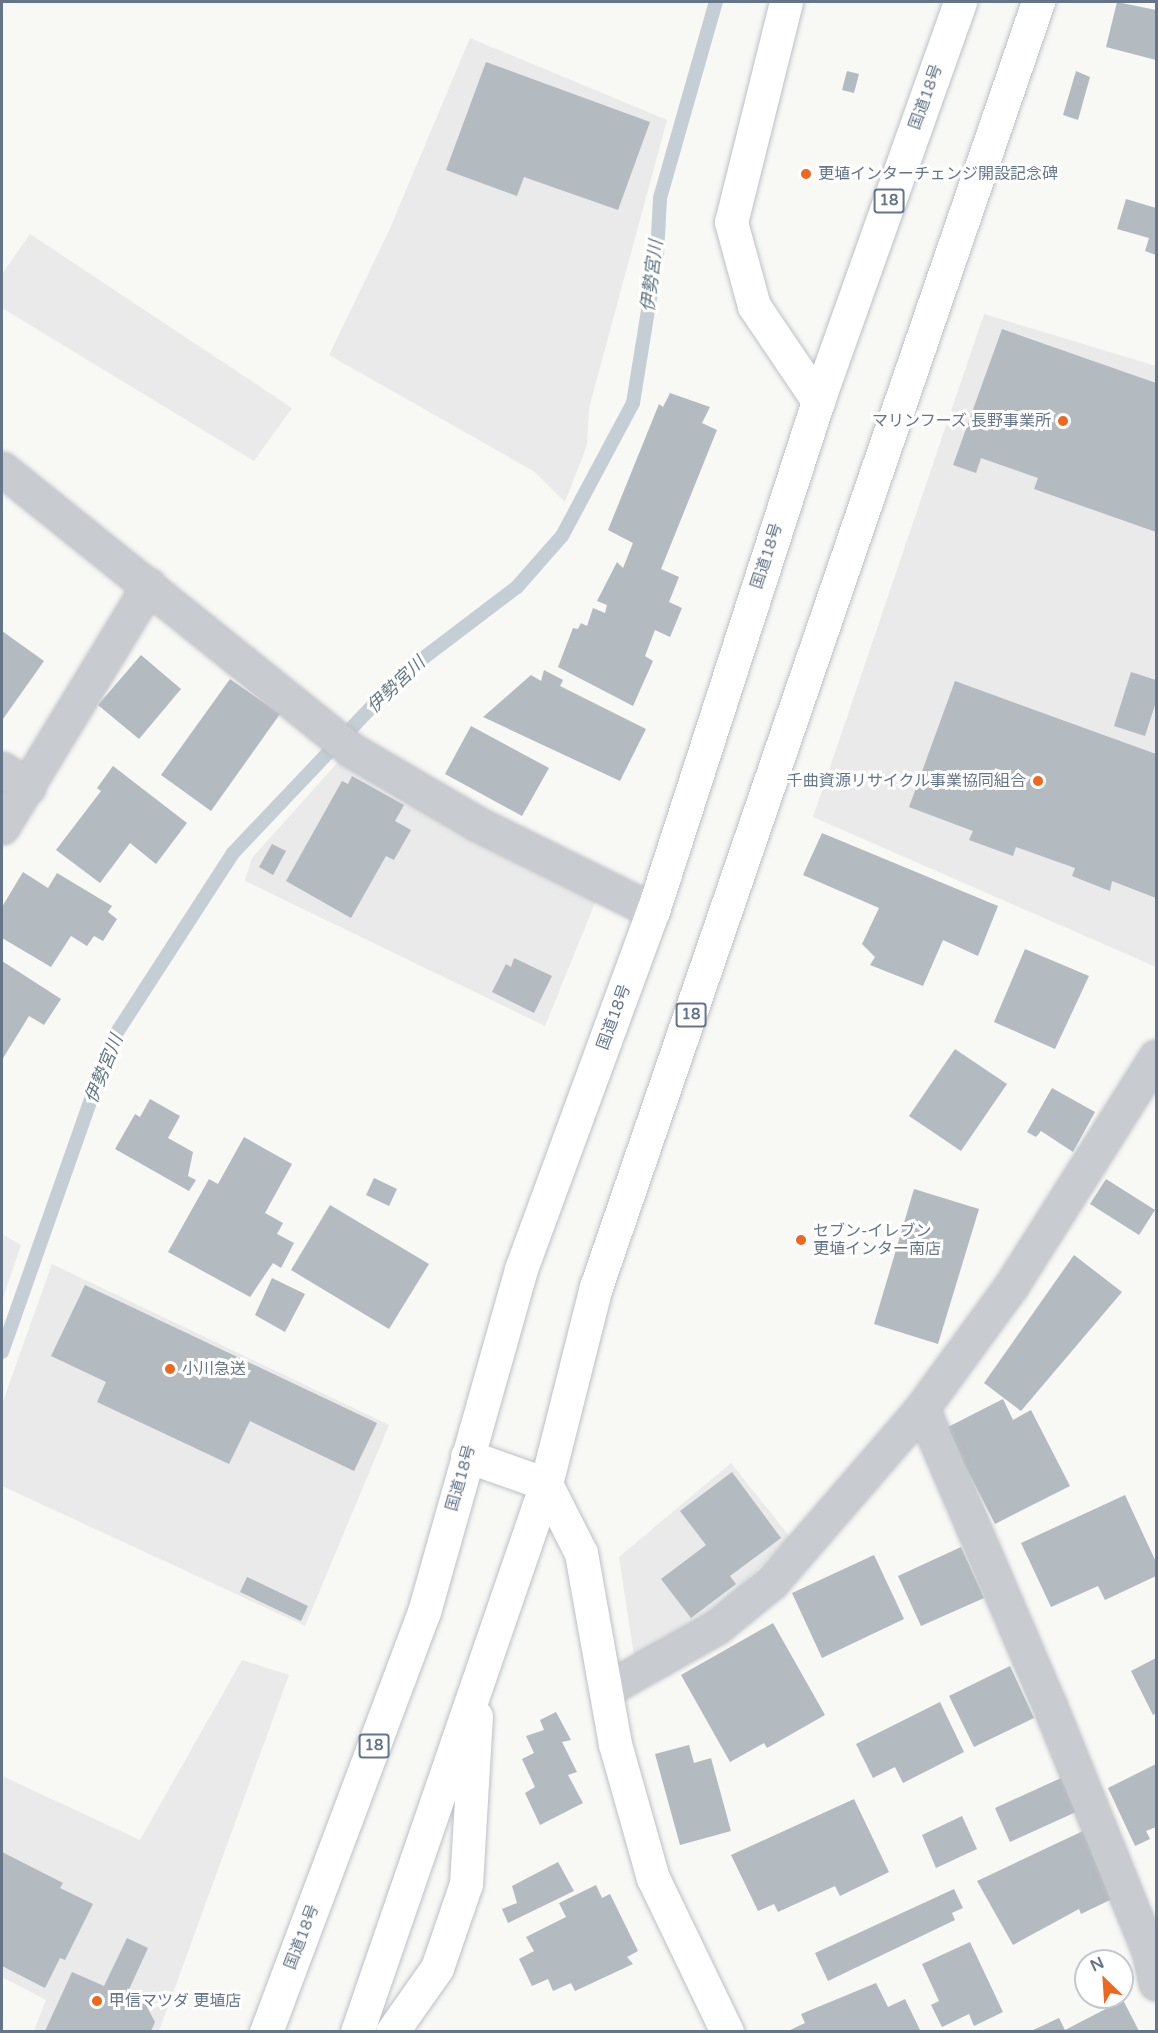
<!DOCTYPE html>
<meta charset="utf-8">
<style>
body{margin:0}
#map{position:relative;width:1158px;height:2033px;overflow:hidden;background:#f8f8f5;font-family:"Varela Round","Noto Sans JP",sans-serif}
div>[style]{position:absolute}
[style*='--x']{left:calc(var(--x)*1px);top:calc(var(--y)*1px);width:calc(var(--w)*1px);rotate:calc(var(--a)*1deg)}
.built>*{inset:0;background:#e9eae9}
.stream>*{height:14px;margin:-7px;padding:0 7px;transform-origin:7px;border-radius:7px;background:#c4ced4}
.building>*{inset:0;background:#b3bac0}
.roads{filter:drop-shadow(0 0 2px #bcc0c6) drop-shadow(0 0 2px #bcc0c6)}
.street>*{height:33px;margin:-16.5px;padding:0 16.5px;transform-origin:16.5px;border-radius:16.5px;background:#c8cbcf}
.secondary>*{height:33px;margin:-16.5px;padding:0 16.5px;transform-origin:16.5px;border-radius:16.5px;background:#fff}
.highway>*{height:33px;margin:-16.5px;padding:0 16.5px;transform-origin:16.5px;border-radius:16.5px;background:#fff}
.dots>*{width:16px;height:16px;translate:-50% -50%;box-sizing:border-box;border:3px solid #fff;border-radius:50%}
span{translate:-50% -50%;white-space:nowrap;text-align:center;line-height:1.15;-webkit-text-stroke:6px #fff;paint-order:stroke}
.shield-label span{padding:2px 4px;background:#fff;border:2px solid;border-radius:4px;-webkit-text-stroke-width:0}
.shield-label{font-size:15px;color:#657589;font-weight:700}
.street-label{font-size:16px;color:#657589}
.poi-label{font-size:16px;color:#657589}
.left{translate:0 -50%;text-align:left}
.right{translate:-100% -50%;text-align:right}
.water-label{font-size:18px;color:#617784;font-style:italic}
.frame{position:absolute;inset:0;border:3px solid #657589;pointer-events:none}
.north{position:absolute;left:1074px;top:1949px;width:60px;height:60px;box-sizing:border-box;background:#fff;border:2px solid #c1c8d0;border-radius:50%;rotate:335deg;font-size:16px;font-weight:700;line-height:24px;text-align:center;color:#657589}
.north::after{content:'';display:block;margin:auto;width:21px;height:27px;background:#ef661f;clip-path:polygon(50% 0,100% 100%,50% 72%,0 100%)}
</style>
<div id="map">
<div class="built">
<i style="clip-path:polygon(470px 38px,667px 120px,589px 408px,587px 445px,565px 502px,535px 472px,329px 355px,388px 233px)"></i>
<i style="clip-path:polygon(30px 234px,292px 408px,254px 461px,2px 308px,2px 274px)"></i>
<i style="clip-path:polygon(984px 314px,1156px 366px,1156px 967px,813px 817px)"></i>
<i style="clip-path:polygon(338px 762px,597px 898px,545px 1026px,245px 881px,252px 858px)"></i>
<i style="clip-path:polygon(2px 1234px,21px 1245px,2px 1301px)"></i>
<i style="clip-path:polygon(52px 1264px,389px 1425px,305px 1626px,2px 1486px,2px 1404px)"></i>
<i style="clip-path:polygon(731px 1463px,790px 1537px,704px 1623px,634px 1656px,619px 1557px)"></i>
<i style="clip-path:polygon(242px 1660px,289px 1675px,159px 2031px,34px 2031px,46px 2000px,2px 1977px,2px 1776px,140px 1840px)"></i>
</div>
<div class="stream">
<i style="--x:2;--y:1352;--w:331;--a:-70.6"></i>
<i style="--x:112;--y:1040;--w:223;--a:-57.1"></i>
<i style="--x:233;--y:853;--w:250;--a:-46.5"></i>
<i style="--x:405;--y:672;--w:141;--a:-37.2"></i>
<i style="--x:517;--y:587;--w:68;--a:-48.6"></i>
<i style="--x:562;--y:536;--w:151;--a:-61.9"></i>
<i style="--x:633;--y:403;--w:151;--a:-80.8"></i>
<i style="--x:657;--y:254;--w:56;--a:-86.9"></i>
<i style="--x:660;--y:198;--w:204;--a:-74.1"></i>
</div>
<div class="building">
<i style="clip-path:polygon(1117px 2px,1156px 10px,1156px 60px,1106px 47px)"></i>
<i style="clip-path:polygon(486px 62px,650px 122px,618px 210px,524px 177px,517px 196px,446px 170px)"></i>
<i style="clip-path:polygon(847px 71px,859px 74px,854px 93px,842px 90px)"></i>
<i style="clip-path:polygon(1076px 71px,1090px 77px,1078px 120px,1063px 115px)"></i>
<i style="clip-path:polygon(1126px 199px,1156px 208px,1156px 255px,1145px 251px,1149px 238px,1117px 229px)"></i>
<i style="clip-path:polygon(1002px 329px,1156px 383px,1156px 532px,1034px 489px,1038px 478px,981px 458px,976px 473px,953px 465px)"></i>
<i style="clip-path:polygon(670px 393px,710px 407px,702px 423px,717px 430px,661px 569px,679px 577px,669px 602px,682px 608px,670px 637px,655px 630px,645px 656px,653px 661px,633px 706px,558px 667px,573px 628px,578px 629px,581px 623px,587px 626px,593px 608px,605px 613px,607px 605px,597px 601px,617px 562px,623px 568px,633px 543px,608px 530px,659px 404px,663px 407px)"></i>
<i style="clip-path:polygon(2px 631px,44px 661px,3px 719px,2px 718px)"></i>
<i style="clip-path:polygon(141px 655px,181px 689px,139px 739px,98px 705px)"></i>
<i style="clip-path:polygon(544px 670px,563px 680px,560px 686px,646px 729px,620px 781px,483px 717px,531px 675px,541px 681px)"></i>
<i style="clip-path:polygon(1131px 672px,1156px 680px,1156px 702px,1145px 736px,1114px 726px)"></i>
<i style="clip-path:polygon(230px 679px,280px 714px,211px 811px,161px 775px)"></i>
<i style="clip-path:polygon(955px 681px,1156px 754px,1156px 898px,1112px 881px,1110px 891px,1072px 876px,1075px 868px,1016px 847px,1013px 856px,969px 840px,973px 831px,909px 807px)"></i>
<i style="clip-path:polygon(471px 726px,549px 768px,522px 816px,445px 774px)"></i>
<i style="clip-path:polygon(113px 766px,187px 823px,156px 864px,130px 843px,100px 883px,56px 850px,101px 791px,97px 788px)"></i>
<i style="clip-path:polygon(352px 776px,404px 805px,395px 821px,411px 830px,394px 860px,386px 856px,351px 918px,286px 881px,342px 781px,348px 784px)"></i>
<i style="clip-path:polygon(822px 833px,998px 906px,978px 956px,943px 940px,923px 986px,870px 965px,875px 957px,862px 944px,879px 908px,803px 875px)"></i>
<i style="clip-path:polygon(272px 844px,286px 851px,273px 875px,259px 867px)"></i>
<i style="clip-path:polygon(23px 872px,48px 888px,57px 873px,112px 906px,108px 912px,117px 919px,103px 941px,94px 936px,87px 946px,71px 936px,51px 967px,2px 938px,2px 907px)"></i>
<i style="clip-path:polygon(1025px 949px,1089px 976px,1055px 1049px,994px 1022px)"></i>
<i style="clip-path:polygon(514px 958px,552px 976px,534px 1013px,492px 992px,506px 964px,511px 967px)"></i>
<i style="clip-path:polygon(2px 961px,61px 999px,44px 1025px,29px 1016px,2px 1060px)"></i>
<i style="clip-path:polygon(955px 1049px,1007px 1084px,961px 1151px,909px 1116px)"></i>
<i style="clip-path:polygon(1052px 1088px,1095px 1112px,1073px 1152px,1041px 1131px,1036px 1137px,1027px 1132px)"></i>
<i style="clip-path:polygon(150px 1099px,180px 1116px,168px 1138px,193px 1152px,188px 1176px,196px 1180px,189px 1191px,115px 1149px,135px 1114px,140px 1117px)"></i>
<i style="clip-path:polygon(244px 1137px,292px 1164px,265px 1213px,283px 1223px,277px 1234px,294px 1243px,281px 1268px,273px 1263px,250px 1297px,168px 1252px,209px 1179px,218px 1184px)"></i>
<i style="clip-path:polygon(374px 1178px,397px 1189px,389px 1206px,366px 1195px)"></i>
<i style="clip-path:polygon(1106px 1179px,1155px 1210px,1139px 1235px,1090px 1204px)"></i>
<i style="clip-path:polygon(914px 1189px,979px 1209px,938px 1344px,874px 1324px)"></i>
<i style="clip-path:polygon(330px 1205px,429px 1264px,389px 1329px,291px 1270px)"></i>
<i style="clip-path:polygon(1074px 1255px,1122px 1292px,1021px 1411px,984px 1383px)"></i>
<i style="clip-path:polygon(272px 1278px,305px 1294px,285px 1332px,255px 1315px)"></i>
<i style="clip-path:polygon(85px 1285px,377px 1423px,354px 1471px,250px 1421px,229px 1464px,97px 1402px,106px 1382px,51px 1356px)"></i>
<i style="clip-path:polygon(1003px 1399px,1013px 1420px,1031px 1410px,1070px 1486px,995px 1524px,946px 1428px)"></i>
<i style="clip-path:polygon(732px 1472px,781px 1538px,730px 1576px,736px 1584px,691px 1618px,661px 1579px,706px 1545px,680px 1511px)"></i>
<i style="clip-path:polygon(1125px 1495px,1156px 1562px,1156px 1576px,1105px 1600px,1098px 1586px,1051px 1607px,1021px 1543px)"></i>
<i style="clip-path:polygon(961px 1547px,984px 1598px,921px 1626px,898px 1576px)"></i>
<i style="clip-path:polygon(874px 1555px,904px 1619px,822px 1658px,792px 1593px)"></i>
<i style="clip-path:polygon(247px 1577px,308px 1606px,301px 1621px,240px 1592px)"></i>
<i style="clip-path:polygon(773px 1623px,825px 1715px,767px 1748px,764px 1743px,730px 1762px,681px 1675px)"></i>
<i style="clip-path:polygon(1156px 1658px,1156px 1713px,1153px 1715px,1131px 1671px)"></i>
<i style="clip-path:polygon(1010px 1666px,1034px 1718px,974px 1747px,949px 1696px)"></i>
<i style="clip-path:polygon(940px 1702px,964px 1752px,903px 1783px,895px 1767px,873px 1778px,856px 1744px)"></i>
<i style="clip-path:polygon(556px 1712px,571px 1740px,562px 1742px,577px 1772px,568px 1775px,583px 1803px,540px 1825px,525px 1793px,535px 1787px,522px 1759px,534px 1753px,526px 1736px,544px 1730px,540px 1720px)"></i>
<i style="clip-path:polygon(689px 1745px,694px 1763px,711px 1758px,731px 1831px,680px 1845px,655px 1754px)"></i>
<i style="clip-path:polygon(1156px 1764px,1156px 1827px,1146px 1831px,1150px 1839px,1135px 1846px,1108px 1788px)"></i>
<i style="clip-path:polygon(1061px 1778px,1076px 1812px,1010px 1842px,995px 1808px)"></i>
<i style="clip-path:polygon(854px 1799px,889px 1872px,840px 1896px,835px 1886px,778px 1912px,774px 1904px,758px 1911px,731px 1855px)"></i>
<i style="clip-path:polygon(962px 1816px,977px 1849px,936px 1868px,922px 1835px)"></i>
<i style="clip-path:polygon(1083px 1831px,1114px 1898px,1081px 1914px,1079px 1909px,1013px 1945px,977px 1881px)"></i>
<i style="clip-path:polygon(2px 1852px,63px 1883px,60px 1888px,93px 1904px,65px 1960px,60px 1958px,45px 1988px,2px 1966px)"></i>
<i style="clip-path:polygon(558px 1862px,574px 1891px,508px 1923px,502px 1909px,517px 1903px,512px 1886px)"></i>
<i style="clip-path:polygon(596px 1885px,602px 1898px,610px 1894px,638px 1951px,627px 1957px,633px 1964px,575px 1991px,571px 1983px,553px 1991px,548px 1979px,532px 1986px,519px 1959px,534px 1951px,526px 1937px,566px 1917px,559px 1903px)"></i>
<i style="clip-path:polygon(954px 1889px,963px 1908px,952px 1913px,955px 1920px,828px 1981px,815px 1953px)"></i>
<i style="clip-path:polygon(127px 1938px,148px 1948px,126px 1996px,146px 2005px,155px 2022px,151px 2031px,45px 2031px,72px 1972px,104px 1986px)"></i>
<i style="clip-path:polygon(970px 1942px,1003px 2012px,974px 2026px,969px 2014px,942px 2027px,931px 2005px,939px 2001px,922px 1964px)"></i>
<i style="clip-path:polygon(876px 1983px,888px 2007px,905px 1999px,920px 2030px,788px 2031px,805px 2023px,801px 2014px)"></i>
<i style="clip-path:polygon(1123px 2000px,1139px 2031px,1031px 2031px,1059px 2018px,1065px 2030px)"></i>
</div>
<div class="roads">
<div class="street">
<i style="--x:2;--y:469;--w:447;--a:38.8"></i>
<i style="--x:350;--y:749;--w:146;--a:30.4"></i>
<i style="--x:476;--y:823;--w:198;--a:26.4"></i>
<i style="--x:2;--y:769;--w:32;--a:35"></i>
<i style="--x:2;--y:827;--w:283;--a:-58.7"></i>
<i style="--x:922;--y:1408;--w:322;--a:66.8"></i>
<i style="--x:1049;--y:1704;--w:266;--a:68"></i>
<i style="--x:1149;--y:1951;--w:33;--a:78"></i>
<i style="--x:607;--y:1689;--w:126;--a:-29.4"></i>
<i style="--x:717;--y:1627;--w:71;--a:-39.3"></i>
<i style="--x:772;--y:1582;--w:230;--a:-49.2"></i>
<i style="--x:922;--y:1408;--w:151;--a:-53.9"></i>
<i style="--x:1011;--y:1286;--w:271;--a:-57.7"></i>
</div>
<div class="secondary">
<i style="--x:786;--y:2;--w:227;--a:104"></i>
<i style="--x:731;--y:222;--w:87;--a:74.7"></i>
<i style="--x:754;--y:306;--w:115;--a:56"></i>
<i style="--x:467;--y:1456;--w:84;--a:19.5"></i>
<i style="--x:546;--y:1484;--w:77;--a:63.1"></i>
<i style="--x:581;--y:1553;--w:194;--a:79.9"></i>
<i style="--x:615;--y:1744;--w:139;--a:74.2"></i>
<i style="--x:653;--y:1878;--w:171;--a:64.3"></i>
</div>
<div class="highway">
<i style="--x:266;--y:2032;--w:449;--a:-69.4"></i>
<i style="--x:424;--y:1612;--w:356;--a:-74.2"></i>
<i style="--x:521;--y:1269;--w:382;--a:-69.8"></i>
<i style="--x:653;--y:911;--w:536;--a:-72.07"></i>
<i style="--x:818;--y:401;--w:424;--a:-70.4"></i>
<i style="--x:357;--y:2032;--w:580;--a:-70.97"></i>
<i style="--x:546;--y:1484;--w:203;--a:-75.8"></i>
<i style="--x:596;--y:1287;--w:1359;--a:-71.02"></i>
<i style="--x:392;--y:2032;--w:78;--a:-54.9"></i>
<i style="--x:437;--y:1968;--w:89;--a:-71"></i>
<i style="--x:466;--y:1884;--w:168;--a:-86.6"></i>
</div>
</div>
<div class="dots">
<i style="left:806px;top:174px;background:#ef661f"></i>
<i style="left:1063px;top:421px;background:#ef661f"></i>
<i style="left:1038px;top:781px;background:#ef661f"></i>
<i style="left:801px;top:1240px;background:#ef661f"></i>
<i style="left:170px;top:1369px;background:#ef661f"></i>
<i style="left:97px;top:2001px;background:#ef661f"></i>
</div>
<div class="shield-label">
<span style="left:889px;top:201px">18</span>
<span style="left:691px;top:1015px">18</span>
<span style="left:374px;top:1746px">18</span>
</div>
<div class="street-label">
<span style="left:926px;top:97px;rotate:-70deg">国道18号</span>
<span style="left:767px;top:556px;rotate:-72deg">国道18号</span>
<span style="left:614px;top:1017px;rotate:-70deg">国道18号</span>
<span style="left:461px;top:1478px;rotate:-74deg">国道18号</span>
<span style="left:302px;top:1937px;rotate:-69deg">国道18号</span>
</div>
<div class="poi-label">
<span class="left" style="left:818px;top:174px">更埴インターチェンジ開設記念碑</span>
<span class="right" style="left:1051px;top:421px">マリンフーズ 長野事業所</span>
<span class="right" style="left:1026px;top:781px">千曲資源リサイクル事業協同組合</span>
<span class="left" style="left:813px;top:1240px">セブン-イレブン<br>更埴インター南店</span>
<span class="left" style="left:182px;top:1369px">小川急送</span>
<span class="left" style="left:109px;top:2001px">甲信マツダ 更埴店</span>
</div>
<div class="water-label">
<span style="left:652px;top:276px;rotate:-83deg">伊勢宮川</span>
<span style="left:396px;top:685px;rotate:-44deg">伊勢宮川</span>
<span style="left:104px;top:1069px;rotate:-68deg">伊勢宮川</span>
</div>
<div class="frame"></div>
<div class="north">N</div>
</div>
